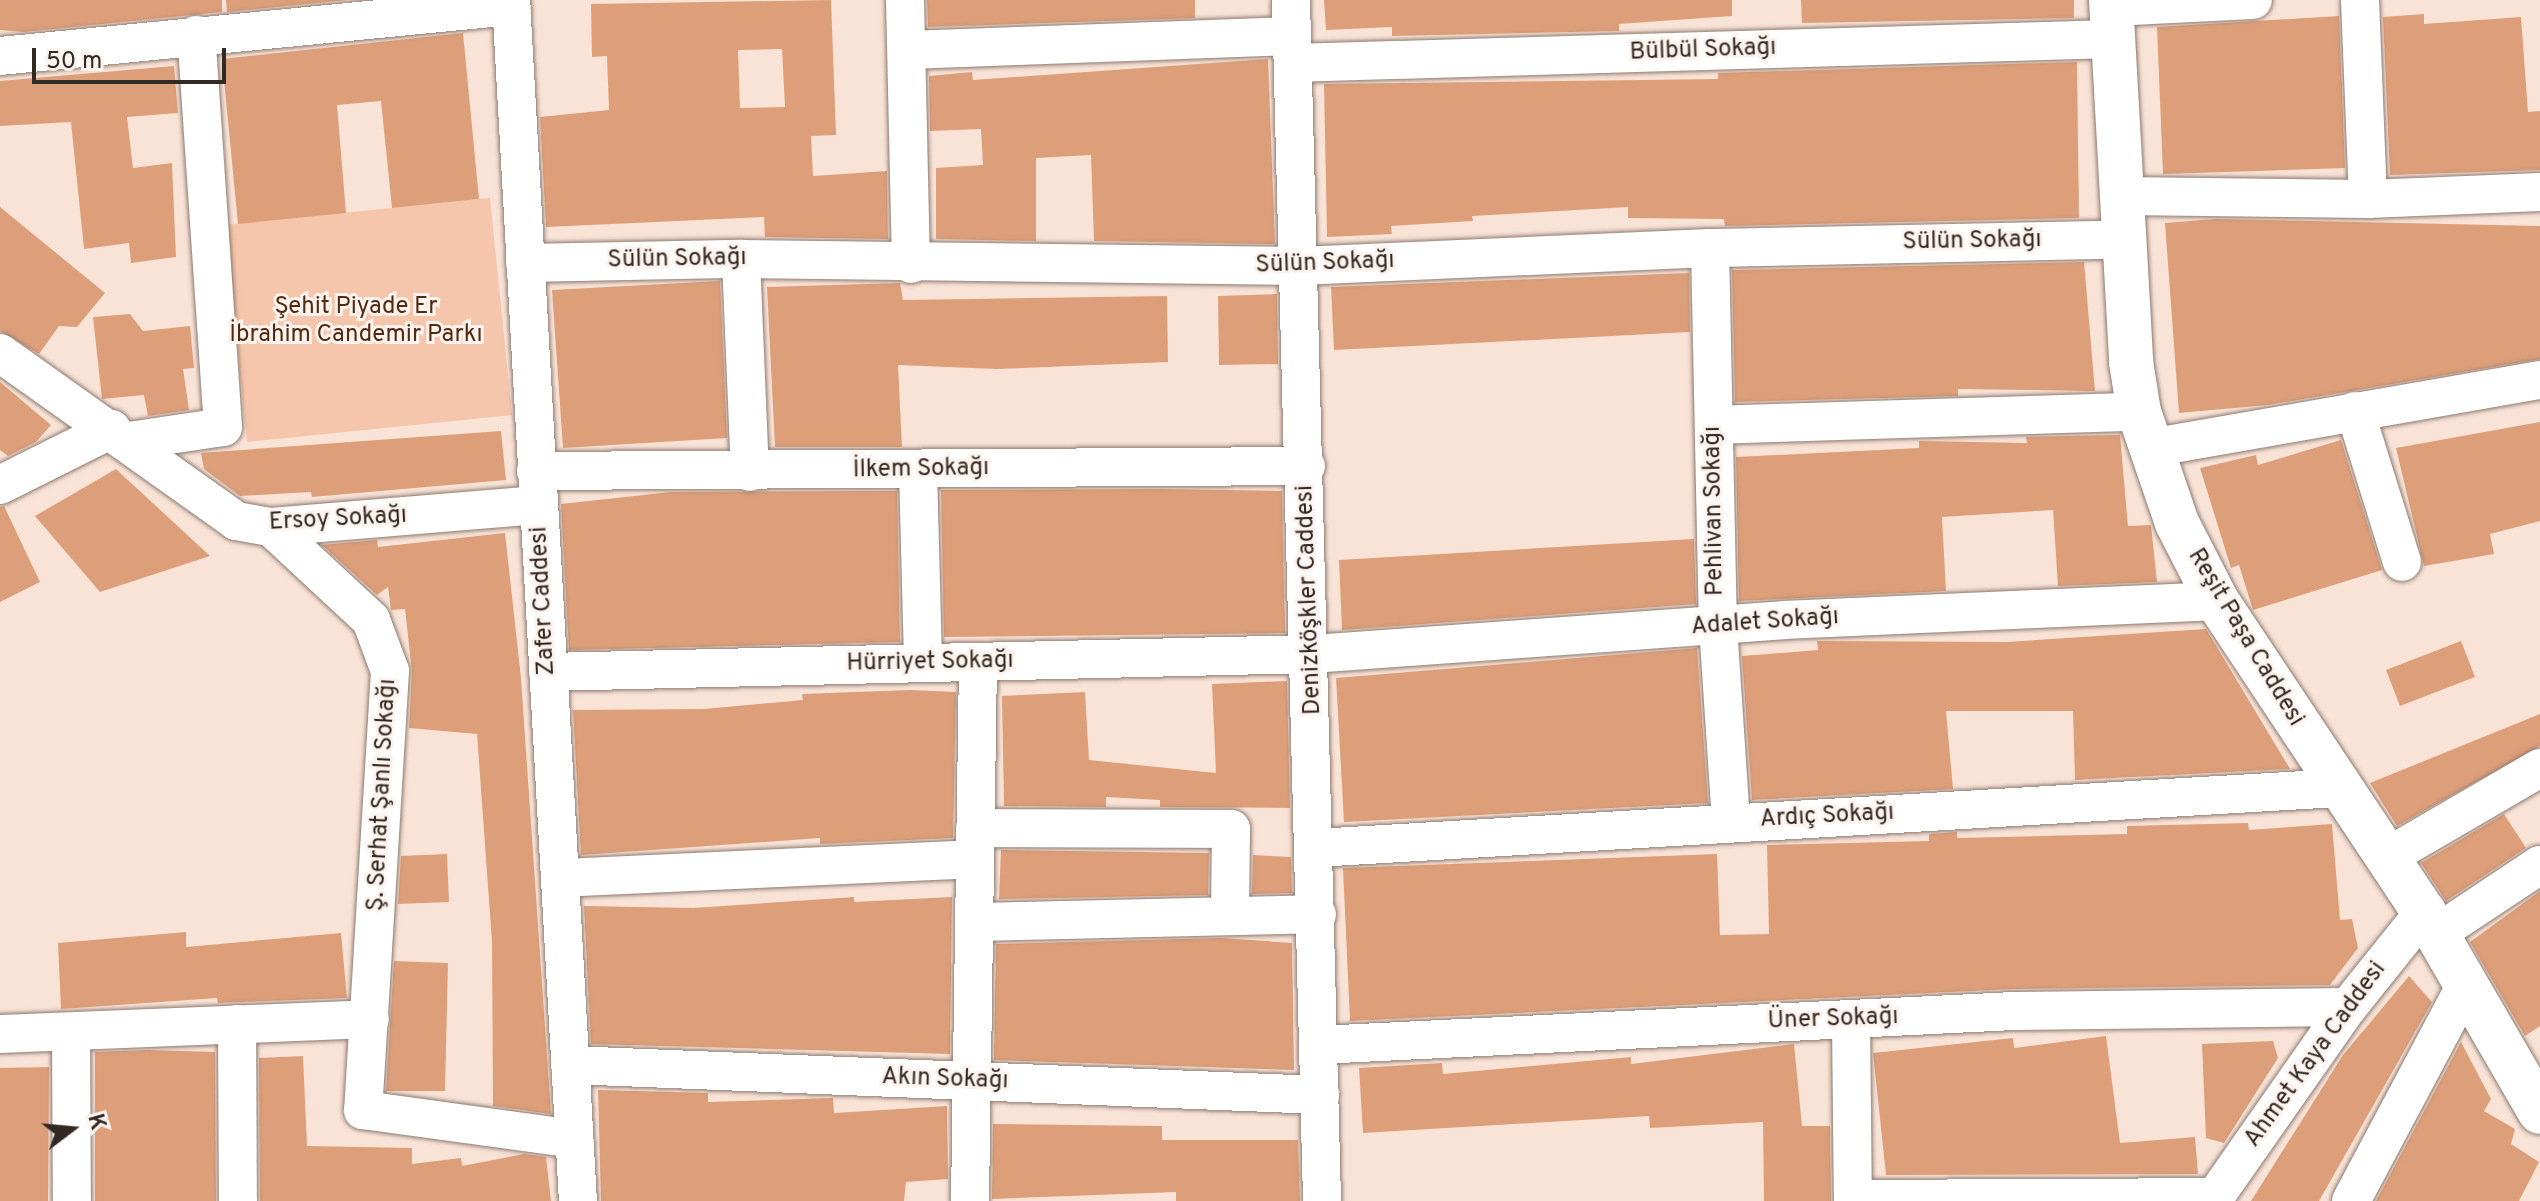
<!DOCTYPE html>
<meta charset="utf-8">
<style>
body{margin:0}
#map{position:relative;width:2540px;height:1201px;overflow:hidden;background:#f9e3d7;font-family:Overpass,sans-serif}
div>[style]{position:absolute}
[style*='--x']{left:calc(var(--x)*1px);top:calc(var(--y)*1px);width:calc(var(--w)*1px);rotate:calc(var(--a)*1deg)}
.green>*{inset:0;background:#f5c6ab}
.building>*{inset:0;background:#dd9f7a}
.roads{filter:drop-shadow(0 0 2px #8d7a6f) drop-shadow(0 0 2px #8d7a6f)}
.minor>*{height:38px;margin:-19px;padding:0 19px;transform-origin:19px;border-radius:19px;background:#fff}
.major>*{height:44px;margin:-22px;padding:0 22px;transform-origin:22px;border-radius:22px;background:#fff}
span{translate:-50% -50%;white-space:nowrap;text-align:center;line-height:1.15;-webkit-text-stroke:6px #fcf3ef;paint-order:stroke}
.street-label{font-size:24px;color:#312924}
.park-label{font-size:24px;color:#522a0e}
.north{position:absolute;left:32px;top:1089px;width:80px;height:80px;-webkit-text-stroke:6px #fcf3ef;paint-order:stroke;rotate:74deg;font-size:22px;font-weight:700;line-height:32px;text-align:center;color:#312924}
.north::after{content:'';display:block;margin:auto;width:28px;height:36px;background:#312924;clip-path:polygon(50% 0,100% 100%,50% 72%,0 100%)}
.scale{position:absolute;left:32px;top:48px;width:194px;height:36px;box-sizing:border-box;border:4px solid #312924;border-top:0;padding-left:10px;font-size:24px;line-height:28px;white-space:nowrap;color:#312924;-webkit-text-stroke:6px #fcf3ef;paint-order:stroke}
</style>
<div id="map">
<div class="green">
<i style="clip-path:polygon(490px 198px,512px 415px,247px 442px,225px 225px)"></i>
</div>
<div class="building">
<i style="clip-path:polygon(0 0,222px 0,222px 12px,23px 32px,0 30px)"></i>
<i style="clip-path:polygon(226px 0,347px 0,227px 12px)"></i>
<i style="clip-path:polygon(evenodd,831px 0,836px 135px,811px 136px,813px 176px,887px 171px,888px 239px,765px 237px,764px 217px,546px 227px,540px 117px,609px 110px,607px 56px,592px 57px,591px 4px,831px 0,782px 49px,785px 107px,740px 108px,738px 50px,782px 49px)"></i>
<i style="clip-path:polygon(927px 0,1195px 0,1195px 18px,928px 27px)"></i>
<i style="clip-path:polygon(1324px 0,1732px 0,1732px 16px,1619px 24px,1619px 31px,1392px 36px,1392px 27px,1326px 30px)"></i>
<i style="clip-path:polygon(1801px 0,2074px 0,2074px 18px,1802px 23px)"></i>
<i style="clip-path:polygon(2424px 14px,2424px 24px,2521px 17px,2528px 112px,2540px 111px,2540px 170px,2390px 175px,2383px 17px)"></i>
<i style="clip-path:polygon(2339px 16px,2345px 168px,2163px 174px,2157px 27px)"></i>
<i style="clip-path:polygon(463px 33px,479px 199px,392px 208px,381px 101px,337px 105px,346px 213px,238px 224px,222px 59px)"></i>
<i style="clip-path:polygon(1268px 59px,1275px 244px,1094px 241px,1091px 155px,1036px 158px,1036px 241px,936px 239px,936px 168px,983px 165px,981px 129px,930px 131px,929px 76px,972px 72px,973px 80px)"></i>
<i style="clip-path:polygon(2077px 62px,2079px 218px,1725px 226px,1724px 219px,1628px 218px,1628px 207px,1472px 216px,1473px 221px,1391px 226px,1392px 234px,1327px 237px,1324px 84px,1718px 79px,1718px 73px)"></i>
<i style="clip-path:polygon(174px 66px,178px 113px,127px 117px,133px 168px,172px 163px,176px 257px,131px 263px,129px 243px,84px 249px,71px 122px,0 126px,0 81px)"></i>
<i style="clip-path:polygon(0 207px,105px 293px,77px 327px,59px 326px,39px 354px,0 331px)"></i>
<i style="clip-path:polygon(2215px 219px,2540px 226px,2540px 359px,2268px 405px,2179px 413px,2165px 223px)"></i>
<i style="clip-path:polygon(2084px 262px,2095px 391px,1958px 389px,1958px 396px,1735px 402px,1732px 270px)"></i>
<i style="clip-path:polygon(1689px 273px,1690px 332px,1334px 350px,1331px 287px)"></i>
<i style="clip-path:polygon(720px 281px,727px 438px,563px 448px,552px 290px)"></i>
<i style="clip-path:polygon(900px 283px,903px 300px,1167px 296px,1168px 362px,997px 369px,898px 365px,902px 447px,775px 447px,767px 287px)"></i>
<i style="clip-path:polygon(1277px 294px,1278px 364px,1219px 365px,1218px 296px)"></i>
<i style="clip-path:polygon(130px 314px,143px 331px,190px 326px,194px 368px,183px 369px,189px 410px,148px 416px,144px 395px,102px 399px,93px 317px)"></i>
<i style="clip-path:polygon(0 382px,51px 425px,36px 442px,8px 456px,0 450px)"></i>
<i style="clip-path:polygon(2540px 422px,2540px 521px,2490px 534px,2494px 554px,2424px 566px,2396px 448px)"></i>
<i style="clip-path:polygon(501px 431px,506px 480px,312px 497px,311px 492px,240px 496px,204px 469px,201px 453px)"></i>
<i style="clip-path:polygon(2120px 435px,2128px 526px,2151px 525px,2157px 582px,2058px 586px,2053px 510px,1942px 517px,1946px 591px,1739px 601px,1736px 457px,1919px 448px,1919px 441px,2027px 443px,2026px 437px)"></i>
<i style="clip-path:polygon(2341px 440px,2382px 570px,2253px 610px,2239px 565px,2231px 568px,2200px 468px,2256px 455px,2258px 465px)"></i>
<i style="clip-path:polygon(116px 469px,210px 556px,100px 592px,35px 516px)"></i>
<i style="clip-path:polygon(1158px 489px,1282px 491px,1285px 633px,944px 637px,941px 490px)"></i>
<i style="clip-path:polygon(897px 491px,900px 642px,569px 650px,561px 504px,671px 492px)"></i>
<i style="clip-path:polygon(4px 506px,40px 582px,0 602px,0 507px)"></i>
<i style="clip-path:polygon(505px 533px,521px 678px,551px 1114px,493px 1106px,492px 942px,477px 734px,409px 728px,412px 672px,405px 609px,391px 610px,388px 587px,377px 595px,322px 545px,377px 540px,378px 547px)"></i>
<i style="clip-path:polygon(1694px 539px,1696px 604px,1342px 630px,1339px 560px)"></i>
<i style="clip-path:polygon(2206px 629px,2290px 769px,2075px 780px,2073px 711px,1946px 711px,1953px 789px,1752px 800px,1742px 656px,1818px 650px,1817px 641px,2007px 642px)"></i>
<i style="clip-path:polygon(2461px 641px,2475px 677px,2400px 706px,2386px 670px)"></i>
<i style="clip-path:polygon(1697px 648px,1708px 803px,1344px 822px,1336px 678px)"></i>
<i style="clip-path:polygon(1287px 681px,1290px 808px,1160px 807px,1160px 800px,1106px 797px,1106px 807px,1004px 806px,1002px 696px,1085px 692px,1089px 760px,1216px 773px,1212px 684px)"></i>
<i style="clip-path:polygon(910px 690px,956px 692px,953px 838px,820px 844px,820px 838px,581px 855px,573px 710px,704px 709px,803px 700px,802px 694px)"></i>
<i style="clip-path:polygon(2540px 714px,2540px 746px,2397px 826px,2370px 783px)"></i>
<i style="clip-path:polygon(2504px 814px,2526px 848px,2446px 901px,2421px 863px)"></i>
<i style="clip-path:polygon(2248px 823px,2249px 830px,2332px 824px,2340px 920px,2352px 919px,2358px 948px,2330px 985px,2013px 989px,1350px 1021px,1343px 868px,1717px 854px,1720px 935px,1769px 934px,1767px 845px,1929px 841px,1929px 834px,1957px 832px,1957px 838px,2127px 834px,2127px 826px)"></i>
<i style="clip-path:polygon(1001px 850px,1209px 853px,1208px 895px,999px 899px)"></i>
<i style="clip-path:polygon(447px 854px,449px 902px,398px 904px,401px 856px)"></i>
<i style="clip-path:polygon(1253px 855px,1291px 857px,1292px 893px,1252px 894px)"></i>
<i style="clip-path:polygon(2540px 891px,2540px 1026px,2525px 1036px,2470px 942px)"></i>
<i style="clip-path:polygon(854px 897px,854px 902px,952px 897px,950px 1054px,591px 1044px,584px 906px,694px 908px)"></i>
<i style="clip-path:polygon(186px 932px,186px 947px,341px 933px,347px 998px,218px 1003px,217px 998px,61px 1009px,58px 943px)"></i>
<i style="clip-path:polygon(1222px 938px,1292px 943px,1294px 1070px,994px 1060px,996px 944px)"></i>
<i style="clip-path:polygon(394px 961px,448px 963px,445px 1091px,386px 1091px)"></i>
<i style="clip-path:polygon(2409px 976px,2432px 1002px,2319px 1201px,2251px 1201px,2343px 1055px)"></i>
<i style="clip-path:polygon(2106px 1036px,2120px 1143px,2195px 1137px,2198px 1174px,1886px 1175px,1873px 1053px,2013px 1038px,2014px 1048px)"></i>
<i style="clip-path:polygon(2273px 1041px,2278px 1058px,2224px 1143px,2206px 1138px,2202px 1044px)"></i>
<i style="clip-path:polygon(2461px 1042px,2491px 1099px,2484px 1111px,2515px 1129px,2511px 1144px,2539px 1162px,2519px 1201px,2376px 1201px)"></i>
<i style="clip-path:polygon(1794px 1044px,1802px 1126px,1830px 1126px,1831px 1201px,1764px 1201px,1763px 1122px,1650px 1128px,1649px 1116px,1363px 1133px,1359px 1068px,1442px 1063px,1443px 1074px,1631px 1057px,1631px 1064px)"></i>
<i style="clip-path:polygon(148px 1050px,215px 1052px,216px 1201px,95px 1201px,95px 1052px)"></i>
<i style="clip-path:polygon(303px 1056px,307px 1146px,412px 1148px,412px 1164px,461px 1158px,462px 1166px,524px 1154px,546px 1157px,551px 1201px,260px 1201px,259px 1058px)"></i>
<i style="clip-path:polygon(49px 1067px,48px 1201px,0 1201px,0 1068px)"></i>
<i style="clip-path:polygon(598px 1090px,708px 1093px,708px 1102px,833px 1098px,834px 1113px,947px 1106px,948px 1179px,906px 1182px,904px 1201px,601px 1201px)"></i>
<i style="clip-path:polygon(993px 1124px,1162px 1126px,1162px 1140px,1298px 1140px,1300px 1201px,1176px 1201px,1176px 1192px,992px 1199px)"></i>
</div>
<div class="roads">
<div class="minor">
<i style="--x:511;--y:0;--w:1203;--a:86.81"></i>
<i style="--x:905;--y:0;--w:264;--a:88.7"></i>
<i style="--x:1291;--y:0;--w:1201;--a:88.52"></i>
<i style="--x:2360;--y:0;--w:199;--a:87.7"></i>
<i style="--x:2111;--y:7;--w:142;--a:-2.8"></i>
<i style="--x:908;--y:50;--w:384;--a:-2.1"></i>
<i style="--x:0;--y:56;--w:514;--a:-5.58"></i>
<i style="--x:1293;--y:63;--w:820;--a:-1.68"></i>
<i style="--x:2122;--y:196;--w:246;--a:0.7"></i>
<i style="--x:2368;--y:199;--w:172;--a:-2.3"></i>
<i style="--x:1710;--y:248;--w:378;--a:88.8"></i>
<i style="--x:1718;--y:626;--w:196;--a:86.2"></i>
<i style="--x:741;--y:259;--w:213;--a:87.6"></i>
<i style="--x:525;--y:263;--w:216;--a:-1.1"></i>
<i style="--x:741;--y:259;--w:558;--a:0.72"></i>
<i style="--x:1299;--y:266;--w:411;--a:-2.5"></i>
<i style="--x:1710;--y:248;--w:414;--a:-1.2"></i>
<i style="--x:0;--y:353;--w:290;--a:35.4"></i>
<i style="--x:236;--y:521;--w:36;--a:10"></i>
<i style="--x:271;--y:527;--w:268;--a:-4.7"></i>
<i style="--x:2355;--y:411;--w:158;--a:72.7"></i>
<i style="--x:1714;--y:425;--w:425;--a:-1.8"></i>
<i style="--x:129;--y:441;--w:95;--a:-8.5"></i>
<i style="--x:223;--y:427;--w:393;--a:-93.9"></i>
<i style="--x:2150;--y:448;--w:396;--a:-9.9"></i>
<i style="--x:918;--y:470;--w:193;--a:88.5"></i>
<i style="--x:536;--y:471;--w:770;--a:-0.37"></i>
<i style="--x:0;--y:485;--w:125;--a:-26.6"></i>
<i style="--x:271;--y:527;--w:137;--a:42.9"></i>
<i style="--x:371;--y:620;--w:54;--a:69.6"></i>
<i style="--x:390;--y:671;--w:440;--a:93.5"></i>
<i style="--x:363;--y:1110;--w:213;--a:7.8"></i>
<i style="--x:548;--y:672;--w:764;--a:-1.35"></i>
<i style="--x:1312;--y:654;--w:474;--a:-4.1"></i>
<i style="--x:1785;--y:620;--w:432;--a:-2.5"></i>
<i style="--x:975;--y:828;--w:256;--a:0.2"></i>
<i style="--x:1231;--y:829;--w:87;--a:90.7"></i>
<i style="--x:1316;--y:848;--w:1024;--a:-3.36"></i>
<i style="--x:2387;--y:857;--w:177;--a:-30.2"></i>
<i style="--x:560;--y:878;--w:415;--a:-2.6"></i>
<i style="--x:974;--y:922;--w:343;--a:-1.3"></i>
<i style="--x:2445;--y:928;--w:114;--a:-33.6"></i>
<i style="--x:1851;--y:1020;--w:181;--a:89.4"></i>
<i style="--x:237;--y:1024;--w:177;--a:89.7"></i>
<i style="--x:71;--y:1032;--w:169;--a:89.7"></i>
<i style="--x:0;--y:1034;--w:370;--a:-2.3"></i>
<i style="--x:1319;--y:1045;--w:696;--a:-2.8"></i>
<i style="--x:2014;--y:1011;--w:334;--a:-0.7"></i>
<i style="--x:570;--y:1065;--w:751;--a:2.29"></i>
<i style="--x:1853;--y:1199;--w:361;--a:-0.3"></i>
<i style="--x:970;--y:1201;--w:539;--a:-89.15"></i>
<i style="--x:2212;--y:1201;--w:237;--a:-55"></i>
<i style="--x:2348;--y:1007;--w:122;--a:-51.3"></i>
<i style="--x:2351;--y:1201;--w:245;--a:-62"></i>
</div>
<div class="major">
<i style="--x:2111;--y:0;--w:363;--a:86.8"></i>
<i style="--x:2131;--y:362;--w:51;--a:80.9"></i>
<i style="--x:2139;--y:412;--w:117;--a:71.1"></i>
<i style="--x:2177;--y:523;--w:88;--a:62.9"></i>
<i style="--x:2217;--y:601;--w:374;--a:56.4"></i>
<i style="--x:2424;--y:912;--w:231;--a:59.9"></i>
</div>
</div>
<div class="street-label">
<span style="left:1703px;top:51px;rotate:-2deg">Bülbül Sokağı</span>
<span style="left:1972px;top:242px;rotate:-1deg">Sülün Sokağı</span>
<span style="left:677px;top:260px;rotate:-1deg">Sülün Sokağı</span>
<span style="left:1325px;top:264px;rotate:-2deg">Sülün Sokağı</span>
<span style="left:921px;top:470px;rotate:-1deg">İlkem Sokağı</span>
<span style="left:1715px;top:511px;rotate:-91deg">Pehlivan Sokağı</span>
<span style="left:338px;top:520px;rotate:-3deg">Ersoy Sokağı</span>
<span style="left:1310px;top:600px;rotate:-92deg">Denizköşkler Caddesi</span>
<span style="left:544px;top:601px;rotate:-93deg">Zafer Caddesi</span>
<span style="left:1765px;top:623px;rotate:-4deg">Adalet Sokağı</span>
<span style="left:2245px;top:638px;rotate:59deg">Reşit Paşa Caddesi</span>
<span style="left:930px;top:663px;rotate:-1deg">Hürriyet Sokağı</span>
<span style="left:383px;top:795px;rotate:-87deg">Ş. Serhat Şanlı Sokağı</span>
<span style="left:1827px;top:817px;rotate:-3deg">Ardıç Sokağı</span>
<span style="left:1833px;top:1020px;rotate:-2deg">Üner Sokağı</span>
<span style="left:2316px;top:1055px;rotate:-54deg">Ahmet Kaya Caddesi</span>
<span style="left:945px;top:1080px;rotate:2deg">Akın Sokağı</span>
</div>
<div class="park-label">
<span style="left:356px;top:322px">Şehit Piyade Er<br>İbrahim Candemir Parkı</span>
</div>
<div class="north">K</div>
<div class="scale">50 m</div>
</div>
